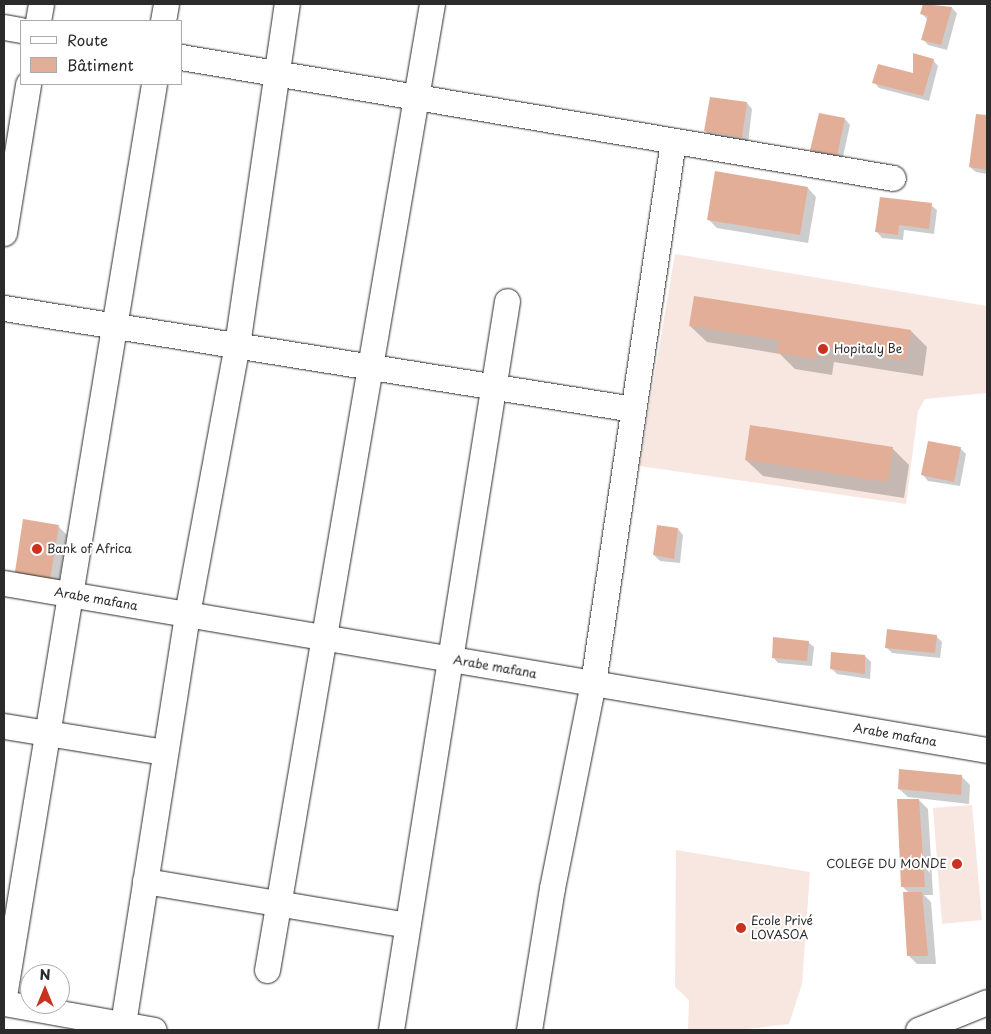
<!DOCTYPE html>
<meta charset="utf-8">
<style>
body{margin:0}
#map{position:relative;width:991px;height:1034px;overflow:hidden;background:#fff;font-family:"Playpen Sans",sans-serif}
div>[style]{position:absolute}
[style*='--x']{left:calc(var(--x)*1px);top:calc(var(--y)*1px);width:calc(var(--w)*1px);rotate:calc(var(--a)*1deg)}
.built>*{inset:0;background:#f7e7e0}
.shadow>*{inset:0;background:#0003}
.building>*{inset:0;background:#e3ae98}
.roads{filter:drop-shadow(0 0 1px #2b2b2b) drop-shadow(0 0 1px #2b2b2b)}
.minor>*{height:25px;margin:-12.5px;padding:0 12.5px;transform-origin:12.5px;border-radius:12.5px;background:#fff}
.dots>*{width:14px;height:14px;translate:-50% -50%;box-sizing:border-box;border:2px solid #fff;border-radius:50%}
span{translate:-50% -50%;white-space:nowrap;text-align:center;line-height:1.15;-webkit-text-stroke:4px #fff;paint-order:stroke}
.poi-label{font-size:12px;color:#2b2b2b}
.left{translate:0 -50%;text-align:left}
.right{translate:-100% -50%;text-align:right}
.street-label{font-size:12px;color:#2b2b2b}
.frame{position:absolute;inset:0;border:5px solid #2b2b2b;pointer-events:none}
.legend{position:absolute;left:20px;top:20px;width:162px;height:65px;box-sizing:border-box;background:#fff;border:1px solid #aaa;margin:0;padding:6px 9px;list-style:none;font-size:15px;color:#2b2b2b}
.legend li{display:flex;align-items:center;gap:10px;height:25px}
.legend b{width:25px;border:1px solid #aaa}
.north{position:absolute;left:20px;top:964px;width:50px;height:50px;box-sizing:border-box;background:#fff;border:1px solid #aaa;border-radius:50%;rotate:0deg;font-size:14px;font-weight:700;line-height:20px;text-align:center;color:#2b2b2b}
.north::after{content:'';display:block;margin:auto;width:18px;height:22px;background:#c8321e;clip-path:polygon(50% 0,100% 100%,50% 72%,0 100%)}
</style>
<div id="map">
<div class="built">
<i style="clip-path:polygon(675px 254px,987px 306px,987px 393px,925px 399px,918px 411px,906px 504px,639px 466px)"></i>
<i style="clip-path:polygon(972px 805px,982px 920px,942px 924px,933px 808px)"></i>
<i style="clip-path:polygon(676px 850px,810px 872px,802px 984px,789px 1024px,739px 1030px,688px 1030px,689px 1000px,675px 987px)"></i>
</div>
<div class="shadow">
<i style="clip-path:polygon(924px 4px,952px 8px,957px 13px,947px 50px,928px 45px,923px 39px,927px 19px,922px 14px)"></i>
<i style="clip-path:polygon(933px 60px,938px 66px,929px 101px,879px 88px,874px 82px,914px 75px)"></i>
<i style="clip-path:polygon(747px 103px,752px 109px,748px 143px,711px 136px,705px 131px)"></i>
<i style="clip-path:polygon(977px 115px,987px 116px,987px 174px,976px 172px,970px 167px)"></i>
<i style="clip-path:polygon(845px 119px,850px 125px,842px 161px,817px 156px,812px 150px)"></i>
<i style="clip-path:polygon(808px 188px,816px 197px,808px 243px,717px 228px,708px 219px)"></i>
<i style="clip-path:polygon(931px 205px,937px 210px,934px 234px,904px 230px,903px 240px,882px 238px,877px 232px)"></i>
<i style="clip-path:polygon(690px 326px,911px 331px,927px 347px,923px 376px,834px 362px,832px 375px,795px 369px,780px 354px,707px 342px)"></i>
<i style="clip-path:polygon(960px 448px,966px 454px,960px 486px,928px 481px,923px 475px)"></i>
<i style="clip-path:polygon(893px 449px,909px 465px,904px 498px,763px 476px,746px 460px)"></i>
<i style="clip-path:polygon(58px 526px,67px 535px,58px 588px,25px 581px,16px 572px)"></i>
<i style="clip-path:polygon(678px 529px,683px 535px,680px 563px,660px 561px,654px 555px)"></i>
<i style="clip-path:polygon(936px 636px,942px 642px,940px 658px,892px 653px,886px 647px)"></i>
<i style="clip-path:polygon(808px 642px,814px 647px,812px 666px,778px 663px,773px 657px)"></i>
<i style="clip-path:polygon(865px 656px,871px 662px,870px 679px,837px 674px,831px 668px)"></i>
<i style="clip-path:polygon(961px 776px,970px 785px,969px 804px,908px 797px,899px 789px)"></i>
<i style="clip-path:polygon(919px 800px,928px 809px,933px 895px,924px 895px,931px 902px,936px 964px,917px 964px,908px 955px,909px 893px,902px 886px)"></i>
</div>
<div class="building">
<i style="clip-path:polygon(923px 4px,952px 7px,941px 45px,921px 40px,928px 16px,920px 14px)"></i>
<i style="clip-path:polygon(913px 53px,934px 59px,923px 96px,872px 83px,878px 64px,913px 73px)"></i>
<i style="clip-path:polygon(710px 97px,747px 102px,742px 138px,704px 131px)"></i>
<i style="clip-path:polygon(819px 113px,845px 118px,837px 156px,810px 150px)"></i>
<i style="clip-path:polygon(976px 114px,987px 115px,987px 170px,969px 167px)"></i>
<i style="clip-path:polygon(715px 171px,808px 187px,800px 235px,707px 220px)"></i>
<i style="clip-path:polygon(880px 197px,932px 203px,929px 229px,899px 225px,898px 235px,875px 232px)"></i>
<i style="clip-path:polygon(694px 296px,911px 330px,906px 360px,818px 346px,816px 359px,777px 353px,779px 340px,689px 326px)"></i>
<i style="clip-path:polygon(750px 425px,893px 447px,888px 482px,745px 460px)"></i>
<i style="clip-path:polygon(928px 441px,961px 447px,954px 482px,921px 475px)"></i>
<i style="clip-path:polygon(23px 519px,59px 525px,50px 580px,15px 572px)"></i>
<i style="clip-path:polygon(657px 525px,678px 528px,674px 559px,653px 555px)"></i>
<i style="clip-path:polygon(887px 629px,937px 635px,935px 653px,885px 648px)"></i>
<i style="clip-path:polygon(773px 637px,809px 641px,807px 661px,772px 658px)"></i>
<i style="clip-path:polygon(831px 652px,865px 655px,865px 674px,830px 669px)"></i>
<i style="clip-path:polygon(899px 769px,962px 775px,961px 795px,898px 789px)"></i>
<i style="clip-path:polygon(897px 799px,919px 799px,925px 887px,901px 887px)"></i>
<i style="clip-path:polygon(903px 892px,922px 892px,928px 956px,907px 956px)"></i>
</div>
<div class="roads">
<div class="minor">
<i style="--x:38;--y:21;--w:17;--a:-80"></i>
<i style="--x:163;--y:21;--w:17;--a:-80"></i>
<i style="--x:4;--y:27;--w:17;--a:10"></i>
<i style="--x:181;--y:57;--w:722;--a:9.64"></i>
<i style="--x:4;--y:233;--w:151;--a:-80.8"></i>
<i style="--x:4;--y:308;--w:637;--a:9.12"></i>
<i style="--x:4;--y:583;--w:997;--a:9.64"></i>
<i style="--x:4;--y:726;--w:163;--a:9.2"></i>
<i style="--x:145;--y:881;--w:266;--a:9.5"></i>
<i style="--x:267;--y:970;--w:980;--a:-80.31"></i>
<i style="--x:4;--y:996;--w:924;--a:-80.66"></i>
<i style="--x:4;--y:1003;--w:152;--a:10.2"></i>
<i style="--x:122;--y:1030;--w:421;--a:-81.1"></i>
<i style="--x:187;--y:614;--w:274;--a:-79.5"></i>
<i style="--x:237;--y:345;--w:345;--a:-81.7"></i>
<i style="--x:391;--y:1030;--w:738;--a:-80.96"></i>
<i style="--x:529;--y:1030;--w:144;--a:-80.8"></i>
<i style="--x:552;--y:888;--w:209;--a:-78.7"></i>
<i style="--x:593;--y:683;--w:548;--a:-81.6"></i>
<i style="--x:918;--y:1030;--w:74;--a:-22.1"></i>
</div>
</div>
<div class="dots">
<i style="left:823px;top:349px;background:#c8321e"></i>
<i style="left:37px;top:549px;background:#c8321e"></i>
<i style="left:957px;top:864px;background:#c8321e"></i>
<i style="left:741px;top:928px;background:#c8321e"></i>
</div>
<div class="poi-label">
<span class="left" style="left:834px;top:349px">Hopitaly Be</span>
<span class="left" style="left:47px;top:549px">Bank of Africa</span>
<span class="right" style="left:947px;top:864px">COLEGE DU MONDE</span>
<span class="left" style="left:751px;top:928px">Ecole Privé<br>LOVASOA</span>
</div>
<div class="street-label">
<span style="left:96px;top:599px;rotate:10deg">Arabe mafana</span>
<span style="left:495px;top:667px;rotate:10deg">Arabe mafana</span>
<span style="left:895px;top:735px;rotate:10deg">Arabe mafana</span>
</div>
<div class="frame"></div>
<ul class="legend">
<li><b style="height:6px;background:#fff"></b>Route</li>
<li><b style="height:14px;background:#e3ae98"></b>Bâtiment</li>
</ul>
<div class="north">N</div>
</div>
